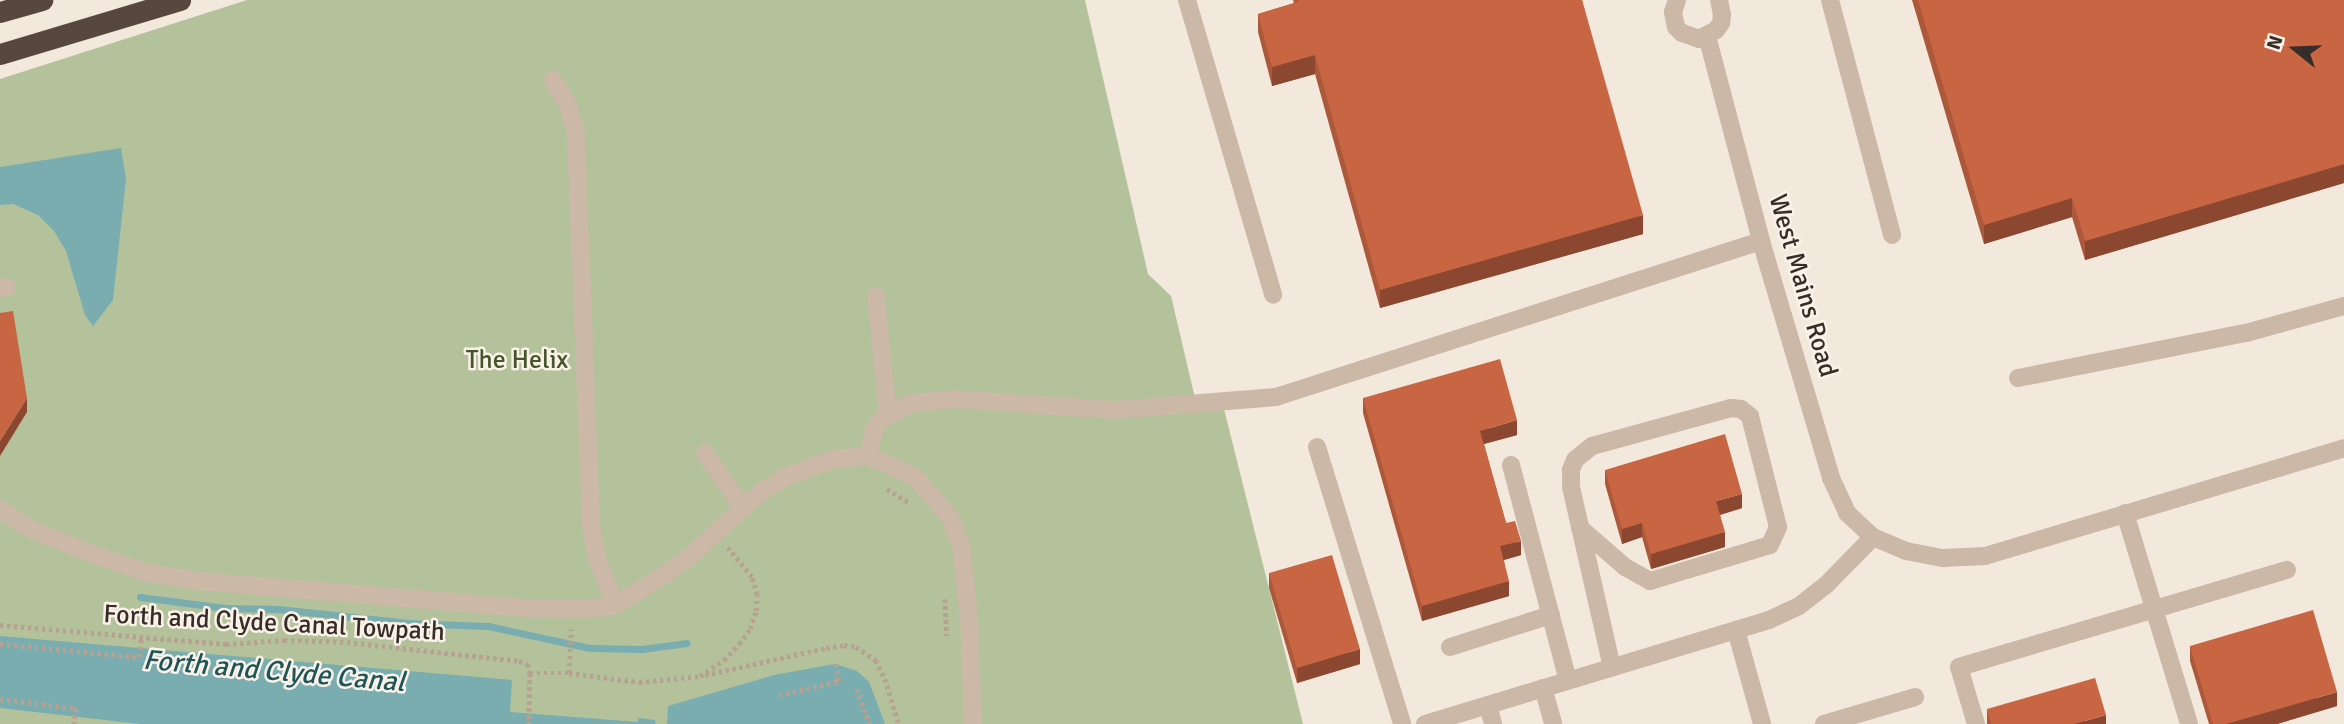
<!DOCTYPE html>
<style>
body{margin:0}
#map{position:relative;width:2344px;height:724px;overflow:hidden;background:#f2e8dc;font-family:Signika,sans-serif}
div>[style]{position:absolute}
[style*='--x']{left:calc(var(--x)*1px);top:calc(var(--y)*1px);width:calc(var(--w)*1px);rotate:calc(var(--a)*1deg)}
.green>*{inset:0;background:#b4c29b}
.water>*{inset:0;background:#7aadb0}
.stream>*{height:7px;margin:-3.5px;padding:0 3.5px;transform-origin:3.5px;border-radius:3.5px;background:#7aadb0}
.path>*{height:4.5px;margin-top:-2.25px;transform-origin:0;background:repeating-linear-gradient(90deg,#b7a291 0 3.5px,transparent 0 7px)}
.minor>*{height:18px;margin:-9px;padding:0 9px;transform-origin:9px;border-radius:9px;background:#cbb8a7}
.highway>*{height:21px;margin:-10.5px;padding:0 10.5px;transform-origin:10.5px;border-radius:10.5px;background:#58473f}
.wall>*{inset:0;background:#ac583a}
.shaded-wall>*{inset:0;background:#8c4730}
.building>*{inset:0;background:#c86644}
span{translate:-50% -50%;white-space:nowrap;text-align:center;line-height:1.15;-webkit-text-stroke:5px #faf2e8;paint-order:stroke}
.street-label{font-size:26px;color:#372d28}
.park-label{font-size:26px;color:#46562b}
.water-label{font-size:28px;color:#1d5559;font-style:italic}
.north{position:absolute;left:2260px;top:14px;width:70px;height:70px;-webkit-text-stroke:5px #faf2e8;paint-order:stroke;rotate:288deg;font-size:19px;font-weight:700;line-height:28px;text-align:center;color:#372d28}
.north::after{content:'';display:block;margin:auto;width:24px;height:32px;background:#372d28;clip-path:polygon(50% 0,100% 100%,50% 72%,0 100%)}
</style>
<div id="map">
<div class="green">
<i style="clip-path:polygon(247px 0,1085px 0,1148px 274px,1171px 296px,1195px 398px,1224px 409px,1303px 724px,0 724px,0 79px)"></i>
</div>
<div class="water">
<i style="clip-path:polygon(121px 148px,126px 179px,113px 300px,93px 326px,85px 315px,66px 251px,54px 231px,38px 215px,13px 204px,0 205px,0 167px)"></i>
<i style="clip-path:polygon(0 636px,512px 680px,510px 712px,638px 722px,638px 718px,655px 720px,656px 724px,140px 724px,0 708px)"></i>
<i style="clip-path:polygon(835px 664px,857px 671px,869px 682px,885px 724px,667px 724px,668px 706px,774px 675px)"></i>
</div>
<div class="stream">
<i style="--x:140;--y:597;--w:86;--a:7.4"></i>
<i style="--x:225;--y:608;--w:53;--a:1.1"></i>
<i style="--x:278;--y:609;--w:132;--a:6.1"></i>
<i style="--x:409;--y:623;--w:79;--a:2.2"></i>
<i style="--x:488;--y:626;--w:104;--a:12.2"></i>
<i style="--x:590;--y:648;--w:52;--a:1.1"></i>
<i style="--x:642;--y:649;--w:45;--a:-7.6"></i>
</div>
<div class="path">
<i style="--x:887;--y:489;--w:26;--a:32"></i>
<i style="--x:945;--y:599;--w:37;--a:87"></i>
<i style="--x:0;--y:625;--w:227;--a:4.8"></i>
<i style="--x:226;--y:644;--w:58;--a:-3.9"></i>
<i style="--x:284;--y:640;--w:63;--a:1.8"></i>
<i style="--x:347;--y:642;--w:173;--a:6.3"></i>
<i style="--x:519;--y:661;--w:9;--a:18"></i>
<i style="--x:528;--y:664;--w:9;--a:77"></i>
<i style="--x:530;--y:673;--w:51;--a:91.1"></i>
<i style="--x:0;--y:644;--w:140;--a:5.3"></i>
<i style="--x:139;--y:657;--w:18;--a:-84"></i>
<i style="--x:530;--y:673;--w:39;--a:0"></i>
<i style="--x:569;--y:673;--w:71;--a:7.3"></i>
<i style="--x:639;--y:682;--w:61;--a:-5.6"></i>
<i style="--x:700;--y:676;--w:29;--a:-34"></i>
<i style="--x:724;--y:660;--w:22;--a:-47"></i>
<i style="--x:739;--y:644;--w:19;--a:-54"></i>
<i style="--x:750;--y:629;--w:19;--a:-72"></i>
<i style="--x:756;--y:611;--w:16;--a:-86"></i>
<i style="--x:757;--y:595;--w:19;--a:-106"></i>
<i style="--x:752;--y:577;--w:38;--a:-130"></i>
<i style="--x:569;--y:673;--w:44;--a:-87.4"></i>
<i style="--x:705;--y:675;--w:124;--a:-12.6"></i>
<i style="--x:826;--y:648;--w:18;--a:-9"></i>
<i style="--x:844;--y:645;--w:12;--a:9"></i>
<i style="--x:856;--y:647;--w:24;--a:33"></i>
<i style="--x:876;--y:660;--w:21;--a:65"></i>
<i style="--x:885;--y:679;--w:47;--a:72.7"></i>
<i style="--x:857;--y:689;--w:37;--a:70"></i>
<i style="--x:779;--y:695;--w:62;--a:-13.1"></i>
<i style="--x:839;--y:681;--w:17;--a:-103"></i>
<i style="--x:0;--y:699;--w:77;--a:6.8"></i>
<i style="--x:76;--y:708;--w:16;--a:97"></i>
</div>
<div class="minor">
<i style="--x:1187;--y:0;--w:307;--a:73.7"></i>
<i style="--x:1677;--y:0;--w:13;--a:108"></i>
<i style="--x:1673;--y:12;--w:15;--a:79"></i>
<i style="--x:1676;--y:27;--w:8;--a:45"></i>
<i style="--x:1682;--y:33;--w:18;--a:19"></i>
<i style="--x:1699;--y:39;--w:19;--a:-28"></i>
<i style="--x:1716;--y:30;--w:9;--a:-54"></i>
<i style="--x:1721;--y:23;--w:8;--a:-83"></i>
<i style="--x:1722;--y:15;--w:15;--a:-101"></i>
<i style="--x:1830;--y:0;--w:243;--a:75.2"></i>
<i style="--x:1707;--y:36;--w:212;--a:75.2"></i>
<i style="--x:1761;--y:241;--w:247;--a:73.5"></i>
<i style="--x:1831;--y:478;--w:38;--a:65"></i>
<i style="--x:1847;--y:513;--w:35;--a:43"></i>
<i style="--x:1873;--y:537;--w:36;--a:23"></i>
<i style="--x:1906;--y:551;--w:38;--a:11"></i>
<i style="--x:1943;--y:558;--w:42;--a:-2.7"></i>
<i style="--x:1985;--y:556;--w:375;--a:-16.7"></i>
<i style="--x:553;--y:80;--w:29;--a:59"></i>
<i style="--x:568;--y:105;--w:31;--a:75"></i>
<i style="--x:576;--y:135;--w:389;--a:87.8"></i>
<i style="--x:591;--y:524;--w:35;--a:80"></i>
<i style="--x:597;--y:558;--w:50;--a:69"></i>
<i style="--x:0;--y:288;--w:7;--a:-8"></i>
<i style="--x:876;--y:296;--w:121;--a:84.3"></i>
<i style="--x:2018;--y:378;--w:232;--a:-11.2"></i>
<i style="--x:2246;--y:333;--w:102;--a:-15.4"></i>
<i style="--x:1317;--y:447;--w:290;--a:72.9"></i>
<i style="--x:705;--y:453;--w:55;--a:55.4"></i>
<i style="--x:736;--y:498;--w:13;--a:32"></i>
<i style="--x:868;--y:456;--w:28;--a:-77"></i>
<i style="--x:874;--y:429;--w:13;--a:-51"></i>
<i style="--x:882;--y:419;--w:31;--a:-29"></i>
<i style="--x:909;--y:404;--w:44;--a:-6.5"></i>
<i style="--x:953;--y:399;--w:162;--a:3.9"></i>
<i style="--x:1115;--y:410;--w:162;--a:-4.6"></i>
<i style="--x:1276;--y:397;--w:509;--a:-17.83"></i>
<i style="--x:1511;--y:465;--w:223;--a:75.2"></i>
<i style="--x:0;--y:509;--w:36;--a:34"></i>
<i style="--x:30;--y:529;--w:73;--a:21.7"></i>
<i style="--x:98;--y:556;--w:49;--a:19.2"></i>
<i style="--x:144;--y:572;--w:55;--a:9.5"></i>
<i style="--x:198;--y:581;--w:342;--a:4.7"></i>
<i style="--x:539;--y:609;--w:52;--a:0"></i>
<i style="--x:591;--y:609;--w:24;--a:-9"></i>
<i style="--x:615;--y:605;--w:47;--a:-31"></i>
<i style="--x:655;--y:581;--w:40;--a:-34.9"></i>
<i style="--x:688;--y:558;--w:100;--a:-42.2"></i>
<i style="--x:762;--y:491;--w:27;--a:-31"></i>
<i style="--x:785;--y:477;--w:52;--a:-20.2"></i>
<i style="--x:834;--y:459;--w:34;--a:-5"></i>
<i style="--x:868;--y:456;--w:51;--a:24.1"></i>
<i style="--x:915;--y:477;--w:53;--a:48.8"></i>
<i style="--x:950;--y:517;--w:30;--a:69"></i>
<i style="--x:961;--y:545;--w:71;--a:83.6"></i>
<i style="--x:969;--y:616;--w:108;--a:87.9"></i>
<i style="--x:2125;--y:513;--w:220;--a:73.1"></i>
<i style="--x:1580;--y:528;--w:60;--a:40.9"></i>
<i style="--x:1625;--y:567;--w:29;--a:29"></i>
<i style="--x:1650;--y:581;--w:125;--a:-16.7"></i>
<i style="--x:1770;--y:545;--w:20;--a:-66"></i>
<i style="--x:1778;--y:527;--w:114;--a:-104.2"></i>
<i style="--x:1750;--y:416;--w:11;--a:-142"></i>
<i style="--x:1741;--y:409;--w:10;--a:-174"></i>
<i style="--x:1731;--y:408;--w:144;--a:164.7"></i>
<i style="--x:1592;--y:446;--w:22;--a:141"></i>
<i style="--x:1575;--y:460;--w:11;--a:112"></i>
<i style="--x:1571;--y:470;--w:17;--a:90"></i>
<i style="--x:1571;--y:487;--w:185;--a:77.2"></i>
<i style="--x:1736;--y:630;--w:98;--a:74.5"></i>
<i style="--x:1450;--y:647;--w:106;--a:-17.6"></i>
<i style="--x:1543;--y:688;--w:37;--a:74"></i>
<i style="--x:1488;--y:705;--w:20;--a:75"></i>
<i style="--x:1425;--y:724;--w:359;--a:-16.8"></i>
<i style="--x:1769;--y:620;--w:33;--a:-25"></i>
<i style="--x:1799;--y:606;--w:36;--a:-38"></i>
<i style="--x:1827;--y:584;--w:66;--a:-45.6"></i>
<i style="--x:1824;--y:724;--w:95;--a:-16.5"></i>
<i style="--x:1976;--y:724;--w:59;--a:-106.6"></i>
<i style="--x:1959;--y:667;--w:342;--a:-16.5"></i>
</div>
<div class="highway">
<i style="--x:0;--y:12;--w:44;--a:-15.9"></i>
<i style="--x:0;--y:54;--w:188;--a:-16.7"></i>
</div>
<div class="wall">
<i style="clip-path:polygon(1293px 0,1582px 0,1643px 234px,1380px 308px,1315px 74px,1272px 86px,1258px 32px,1258px 14px,1294px 3px)"></i>
<i style="clip-path:polygon(1912px 0,2344px 0,2344px 183px,2085px 260px,2072px 217px,1984px 244px)"></i>
<i style="clip-path:polygon(1363px 398px,1517px 435px,1484px 444px,1506px 523px,1521px 555px,1504px 560px,1509px 596px,1422px 621px,1363px 413px)"></i>
<i style="clip-path:polygon(1605px 470px,1742px 508px,1720px 515px,1725px 547px,1651px 569px,1642px 537px,1622px 544px,1605px 484px)"></i>
<i style="clip-path:polygon(1269px 573px,1360px 664px,1297px 683px,1269px 588px)"></i>
<i style="clip-path:polygon(2190px 646px,2337px 706px,2277px 724px,2209px 724px,2190px 661px)"></i>
<i style="clip-path:polygon(1987px 709px,2106px 724px,1987px 724px)"></i>
</div>
<div class="shaded-wall">
<i style="clip-path:polygon(1315px 55px,1315px 74px,1272px 86px,1272px 67px)"></i>
<i style="clip-path:polygon(2344px 164px,2344px 183px,2085px 260px,2085px 241px)"></i>
<i style="clip-path:polygon(2072px 198px,2072px 217px,1984px 244px,1984px 225px)"></i>
<i style="clip-path:polygon(1643px 215px,1643px 234px,1380px 308px,1380px 290px)"></i>
<i style="clip-path:polygon(27px 398px,27px 412px,0 456px,0 441px)"></i>
<i style="clip-path:polygon(1517px 420px,1517px 435px,1480px 445px,1480px 431px)"></i>
<i style="clip-path:polygon(1742px 494px,1742px 508px,1716px 516px,1716px 501px)"></i>
<i style="clip-path:polygon(1642px 523px,1642px 537px,1622px 544px,1622px 529px)"></i>
<i style="clip-path:polygon(1725px 532px,1725px 547px,1651px 569px,1651px 554px)"></i>
<i style="clip-path:polygon(1521px 541px,1521px 555px,1500px 561px,1500px 546px)"></i>
<i style="clip-path:polygon(1509px 581px,1509px 596px,1422px 621px,1422px 606px)"></i>
<i style="clip-path:polygon(1360px 649px,1360px 664px,1297px 683px,1297px 668px)"></i>
<i style="clip-path:polygon(2337px 692px,2337px 706px,2277px 724px,2226px 724px)"></i>
<i style="clip-path:polygon(2106px 715px,2106px 724px,2074px 724px)"></i>
</div>
<div class="building">
<i style="clip-path:polygon(1298px 0,1582px 0,1643px 215px,1380px 290px,1315px 55px,1272px 67px,1258px 14px,1298px 2px)"></i>
<i style="clip-path:polygon(1918px 0,2344px 0,2344px 164px,2085px 241px,2072px 198px,1984px 225px)"></i>
<i style="clip-path:polygon(13px 311px,27px 398px,0 441px,0 313px)"></i>
<i style="clip-path:polygon(1500px 359px,1517px 420px,1480px 431px,1506px 523px,1515px 521px,1521px 541px,1500px 546px,1509px 581px,1422px 606px,1363px 398px)"></i>
<i style="clip-path:polygon(1725px 434px,1742px 494px,1716px 501px,1725px 532px,1651px 554px,1642px 523px,1622px 529px,1605px 470px)"></i>
<i style="clip-path:polygon(1332px 555px,1360px 649px,1297px 668px,1269px 573px)"></i>
<i style="clip-path:polygon(2313px 610px,2337px 692px,2226px 724px,2213px 724px,2190px 646px)"></i>
<i style="clip-path:polygon(2095px 678px,2106px 715px,2074px 724px,1991px 724px,1987px 709px)"></i>
</div>
<div class="street-label">
<span style="left:1802px;top:286px;rotate:74deg">West Mains Road</span>
<span style="left:274px;top:624px;rotate:3deg">Forth and Clyde Canal Towpath</span>
</div>
<div class="park-label">
<span style="left:517px;top:361px">The Helix</span>
</div>
<div class="water-label">
<span style="left:274px;top:671px;rotate:5deg">Forth and Clyde Canal</span>
</div>
<div class="north">N</div>
</div>
